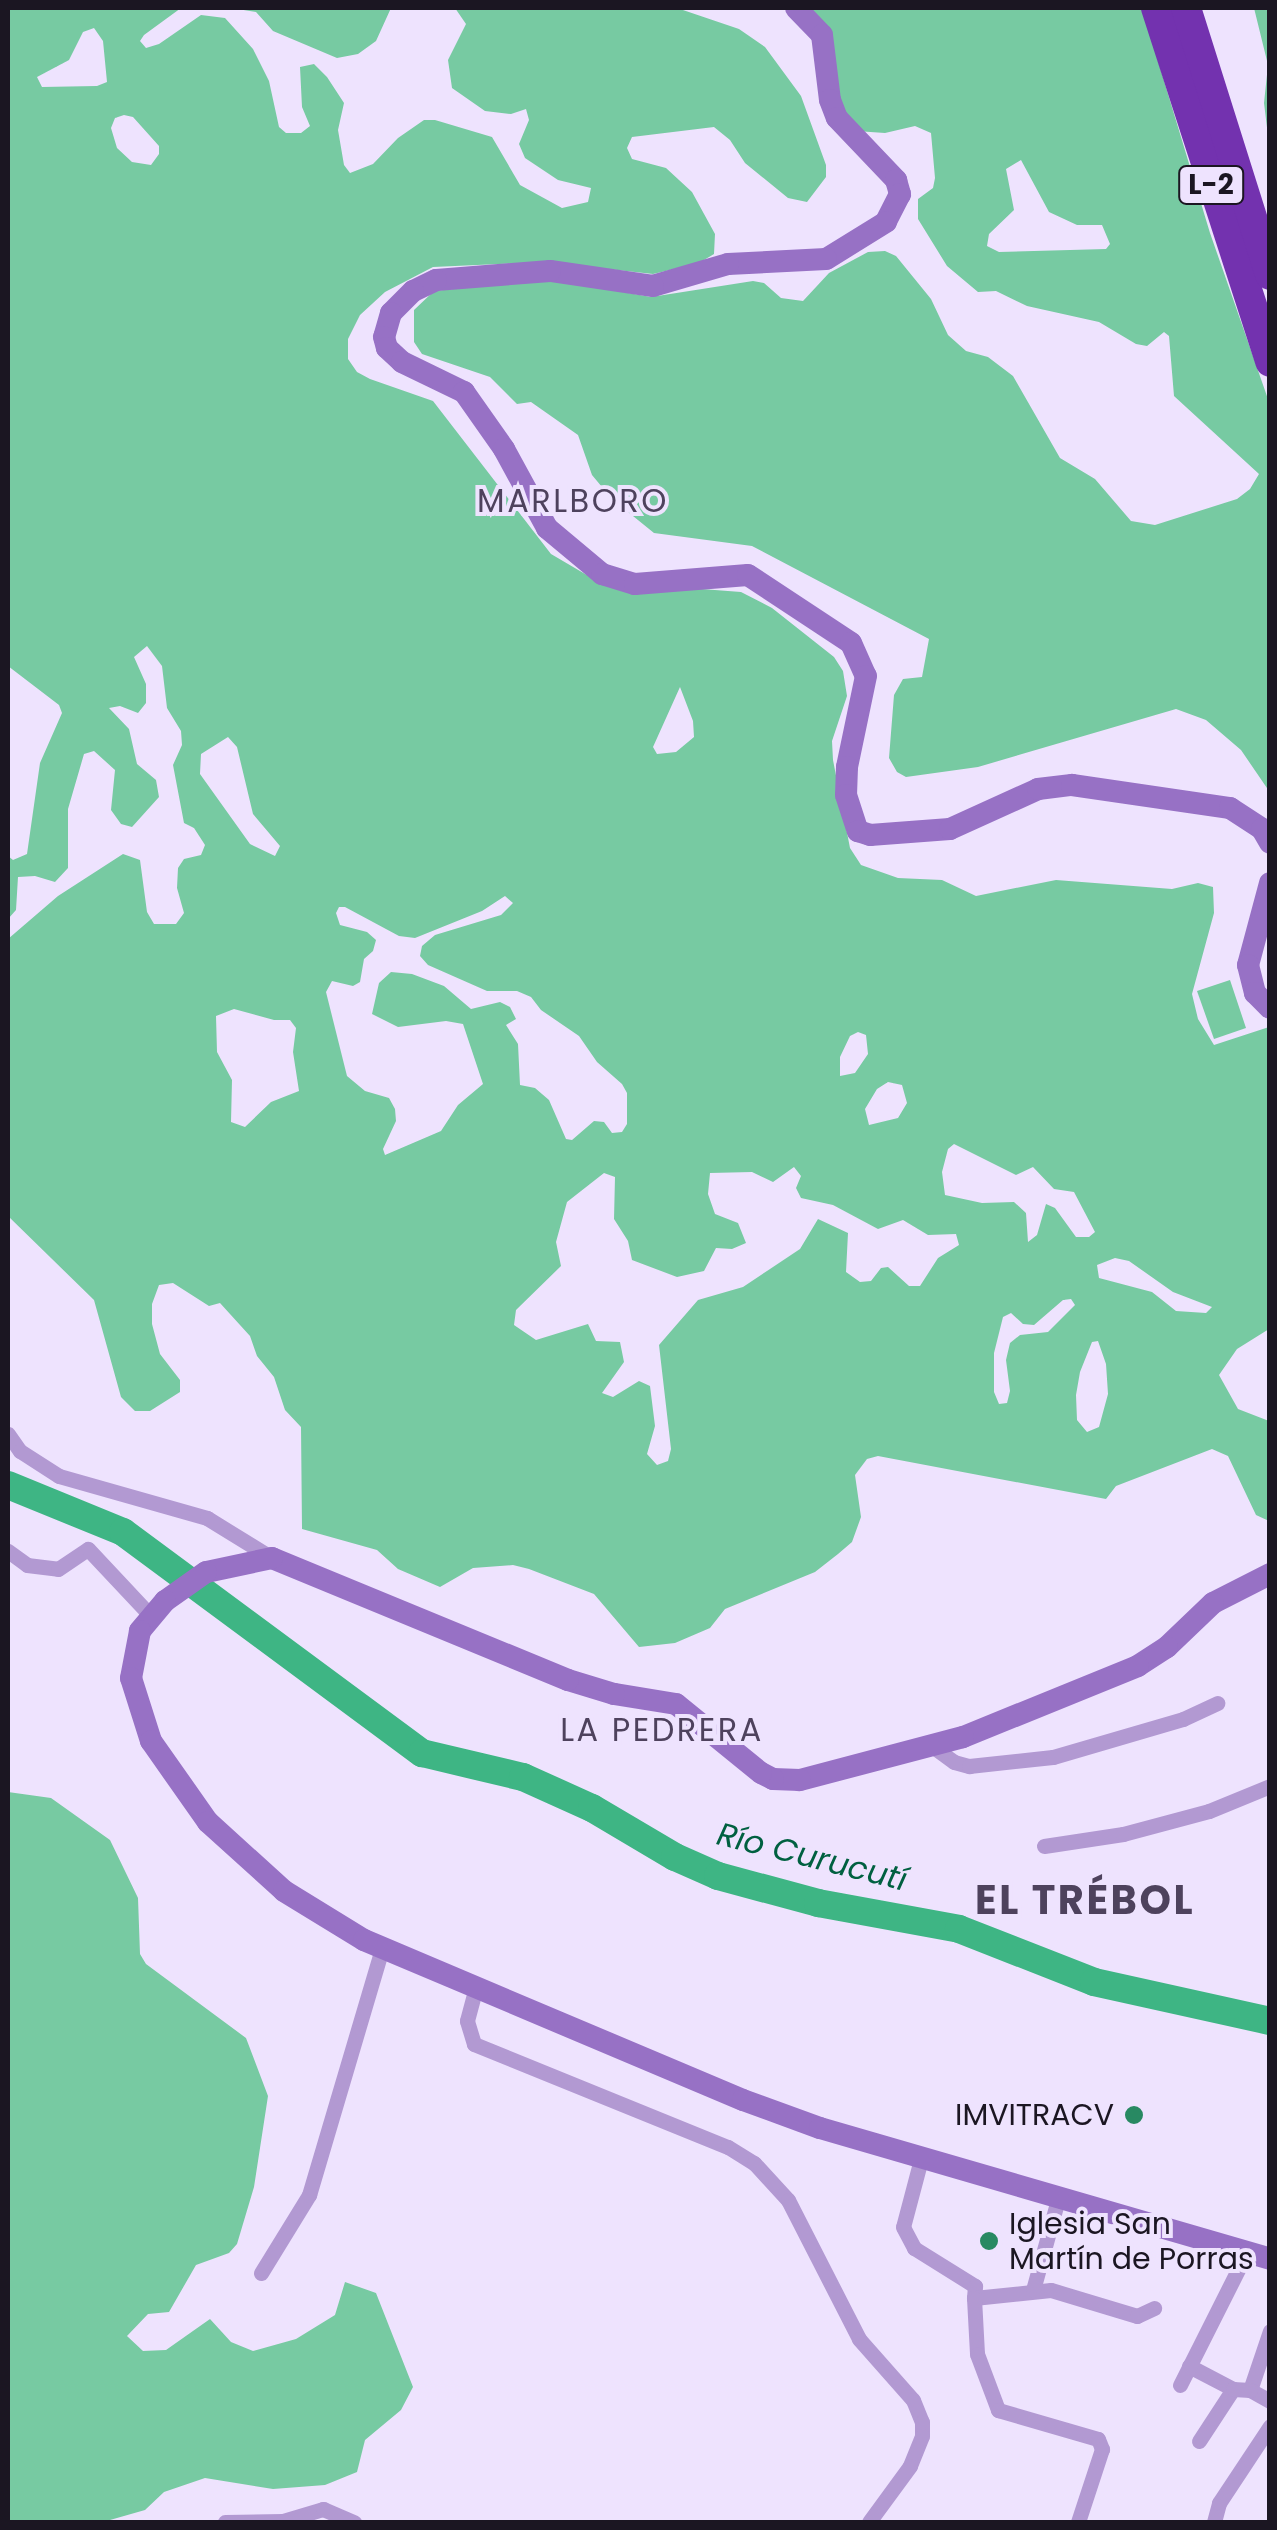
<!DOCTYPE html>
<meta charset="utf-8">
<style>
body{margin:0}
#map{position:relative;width:1277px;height:2530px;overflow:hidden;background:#eee3fe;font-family:Poppins,sans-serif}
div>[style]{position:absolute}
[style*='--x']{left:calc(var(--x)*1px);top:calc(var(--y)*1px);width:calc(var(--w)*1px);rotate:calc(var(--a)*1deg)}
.green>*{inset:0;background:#77caa2}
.river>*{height:28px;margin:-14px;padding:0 14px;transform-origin:14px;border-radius:14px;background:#3eb584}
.street>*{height:15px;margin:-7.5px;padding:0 7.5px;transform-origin:7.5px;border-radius:7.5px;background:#b299d2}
.secondary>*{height:22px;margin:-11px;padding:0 11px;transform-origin:11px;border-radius:11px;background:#9771c5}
.highway>*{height:30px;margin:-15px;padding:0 15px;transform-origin:15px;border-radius:15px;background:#7332af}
.dots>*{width:28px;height:28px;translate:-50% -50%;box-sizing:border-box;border:5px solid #eee3fe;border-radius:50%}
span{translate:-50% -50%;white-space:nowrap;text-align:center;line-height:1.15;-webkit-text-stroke:8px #eee3fe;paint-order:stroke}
.shield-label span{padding:2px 8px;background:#eee3fe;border:2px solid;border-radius:8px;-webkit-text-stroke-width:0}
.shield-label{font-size:28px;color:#1b1622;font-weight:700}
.poi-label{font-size:30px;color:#1b1622}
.right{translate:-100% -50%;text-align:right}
.left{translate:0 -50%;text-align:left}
.neighbourhood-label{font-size:32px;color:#4e425d;letter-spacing:2.5px}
.water-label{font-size:32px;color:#006040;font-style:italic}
.district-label{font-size:40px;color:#4e425d;font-weight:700;letter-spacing:2.5px}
.frame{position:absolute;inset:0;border:10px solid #1b1622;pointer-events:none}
</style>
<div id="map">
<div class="green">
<i style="clip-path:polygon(evenodd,8px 8px,181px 8px,144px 35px,140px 41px,146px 48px,159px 44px,201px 15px,225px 18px,253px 49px,269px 81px,279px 127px,286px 133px,301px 133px,310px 126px,302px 107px,300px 67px,314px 64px,327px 77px,344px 103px,338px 130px,344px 165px,350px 173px,373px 164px,398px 138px,424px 120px,435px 120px,492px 137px,520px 185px,562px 208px,588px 202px,591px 188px,558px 180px,525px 158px,519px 144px,529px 120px,526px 109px,511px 114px,485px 111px,452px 88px,448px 60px,466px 24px,455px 8px,677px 8px,739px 29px,765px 47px,801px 96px,826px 165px,826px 177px,807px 202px,788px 198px,745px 163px,730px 140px,714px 127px,632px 137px,627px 148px,632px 159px,666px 168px,692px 192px,715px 234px,714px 254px,699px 263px,653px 274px,546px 262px,433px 267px,385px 292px,360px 315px,348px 339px,348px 359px,357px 372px,370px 379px,433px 401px,551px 554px,597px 581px,741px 592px,772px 608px,834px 657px,843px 671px,847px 696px,832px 741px,833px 760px,850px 848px,861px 865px,898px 878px,942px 880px,976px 896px,1056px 880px,1172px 889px,1198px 883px,1213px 887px,1214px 913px,1192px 994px,1198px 1019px,1214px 1045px,1269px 1027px,1269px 1329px,1237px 1349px,1219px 1375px,1238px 1409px,1269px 1421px,1269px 1521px,1256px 1515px,1228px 1456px,1212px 1449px,1116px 1486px,1106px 1499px,878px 1456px,867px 1459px,855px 1475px,861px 1517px,852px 1542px,838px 1554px,815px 1572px,725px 1609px,710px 1628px,675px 1643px,639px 1647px,594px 1594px,529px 1569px,513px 1565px,473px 1568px,440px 1587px,398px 1569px,377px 1550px,302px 1529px,301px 1427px,285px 1410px,274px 1377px,257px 1356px,250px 1336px,220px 1303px,209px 1306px,173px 1283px,159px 1285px,152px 1304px,152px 1324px,160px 1354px,180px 1380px,180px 1392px,150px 1411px,135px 1411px,121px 1397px,94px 1300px,8px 1216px,8px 939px,58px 896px,123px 854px,140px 860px,147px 912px,154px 924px,176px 924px,184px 913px,177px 888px,178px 868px,184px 859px,201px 855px,205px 845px,194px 828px,184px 823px,173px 765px,182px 745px,181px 731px,167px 708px,162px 666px,147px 646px,134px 657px,146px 684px,146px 703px,138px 713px,120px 706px,109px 708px,129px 729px,137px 764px,156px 780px,159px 797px,132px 827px,121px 824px,111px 810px,115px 770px,94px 751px,84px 754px,68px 809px,68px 868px,55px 882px,35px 876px,18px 877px,16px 910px,8px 919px,8px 856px,13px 860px,27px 854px,40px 763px,62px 713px,59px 705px,8px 666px,8px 8px,94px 28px,103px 41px,107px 82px,97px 86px,42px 87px,37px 77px,69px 60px,83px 32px,94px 28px,8px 8px,124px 115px,133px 117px,159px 146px,159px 154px,151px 165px,132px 162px,117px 148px,111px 128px,115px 118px,124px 115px,8px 8px,680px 687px,693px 721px,694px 737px,676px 752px,657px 754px,653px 747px,680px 687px,8px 8px,228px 737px,237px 747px,253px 814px,280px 846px,275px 856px,250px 844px,200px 774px,201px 754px,228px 737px,8px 8px,505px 896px,513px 903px,501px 915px,435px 935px,422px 946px,420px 956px,428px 965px,487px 991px,517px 991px,531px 997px,541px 1010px,579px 1036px,597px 1062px,622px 1084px,627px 1093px,627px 1124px,622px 1132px,612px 1133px,604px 1122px,594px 1121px,572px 1140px,566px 1139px,549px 1100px,535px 1088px,520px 1085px,518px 1044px,506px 1025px,516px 1019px,510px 1007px,500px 1002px,471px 1009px,444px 986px,412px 974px,391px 972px,379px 983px,372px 1014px,398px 1027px,446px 1021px,463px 1024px,483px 1084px,458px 1105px,441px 1131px,385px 1155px,383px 1149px,396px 1121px,395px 1109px,389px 1098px,365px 1091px,347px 1076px,326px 992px,332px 981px,353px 986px,360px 982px,364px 959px,373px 951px,376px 940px,367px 932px,340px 925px,336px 913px,339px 907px,345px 907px,399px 936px,415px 938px,482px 911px,505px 896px,8px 8px,234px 1009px,274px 1020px,290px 1020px,296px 1028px,293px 1052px,299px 1091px,271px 1102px,245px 1127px,231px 1122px,232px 1080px,217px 1052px,216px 1016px,234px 1009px,8px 8px,858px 1032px,866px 1035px,868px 1054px,855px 1073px,840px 1076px,840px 1057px,850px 1036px,858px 1032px,8px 8px,888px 1082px,902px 1085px,907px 1103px,898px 1118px,869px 1125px,865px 1109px,877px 1089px,888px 1082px,8px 8px,954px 1144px,1016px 1175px,1033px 1167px,1054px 1189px,1074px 1192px,1095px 1232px,1089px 1237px,1076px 1237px,1055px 1208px,1046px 1204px,1037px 1235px,1028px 1242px,1026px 1213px,1014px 1202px,982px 1203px,945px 1195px,942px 1172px,948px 1149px,954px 1144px,8px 8px,794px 1167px,801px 1176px,796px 1188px,801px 1198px,833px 1205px,878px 1229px,903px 1220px,928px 1235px,956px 1234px,959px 1245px,938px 1258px,920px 1286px,909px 1286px,888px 1267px,881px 1268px,871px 1281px,860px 1282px,846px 1272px,848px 1233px,818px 1219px,800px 1249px,743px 1287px,698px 1300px,659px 1345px,671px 1449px,668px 1461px,657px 1465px,647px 1454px,655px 1426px,650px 1386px,639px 1381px,613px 1397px,602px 1393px,624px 1362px,620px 1342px,596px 1341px,588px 1324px,536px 1340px,514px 1325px,516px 1310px,561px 1266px,556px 1242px,567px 1202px,604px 1173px,615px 1177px,614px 1219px,628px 1241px,632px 1260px,677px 1277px,704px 1271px,716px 1248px,732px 1249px,746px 1243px,738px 1223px,715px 1214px,708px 1194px,710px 1173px,752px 1172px,773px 1182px,794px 1167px,8px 8px,1115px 1258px,1129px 1261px,1173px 1292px,1212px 1307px,1206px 1313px,1176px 1311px,1152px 1292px,1099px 1278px,1097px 1265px,1115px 1258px,8px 8px,1071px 1299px,1075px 1305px,1048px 1332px,1020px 1335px,1010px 1343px,1006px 1360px,1010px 1391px,1007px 1403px,999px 1404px,994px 1392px,994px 1353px,1003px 1317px,1011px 1313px,1023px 1324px,1034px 1325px,1063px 1300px,1071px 1299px,8px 8px,1098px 1341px,1106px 1364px,1108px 1394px,1099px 1427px,1087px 1432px,1077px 1420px,1076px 1395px,1080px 1372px,1092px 1342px,1098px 1341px)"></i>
<i style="clip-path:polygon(231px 8px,391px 8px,376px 41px,358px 54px,337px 58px,273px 31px,256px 12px)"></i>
<i style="clip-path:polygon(evenodd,809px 8px,1142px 8px,1210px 233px,1269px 402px,1269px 791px,1241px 750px,1206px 720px,1176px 709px,978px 767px,906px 777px,897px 772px,889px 758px,894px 695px,903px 679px,922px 677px,929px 639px,752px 546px,654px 533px,612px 499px,592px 475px,578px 435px,531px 402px,517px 404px,490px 377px,422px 354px,414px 342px,414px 310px,434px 291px,549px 279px,651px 297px,753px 281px,764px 283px,781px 298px,803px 301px,829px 273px,868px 252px,885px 251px,896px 256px,931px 299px,948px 335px,966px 351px,988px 357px,1013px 376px,1060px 458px,1095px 479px,1131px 521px,1155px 525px,1237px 499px,1250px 489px,1259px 474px,1174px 396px,1169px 336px,1164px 332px,1147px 346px,1136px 344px,1099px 322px,1027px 306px,996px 291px,978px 292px,947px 266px,918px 219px,918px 199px,933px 188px,935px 178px,931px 133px,915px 126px,885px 133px,856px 131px,841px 120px,809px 8px,1021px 160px,1049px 212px,1077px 225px,1102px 225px,1110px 244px,1106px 249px,999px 252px,987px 246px,989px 234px,1014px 210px,1006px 169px,1021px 160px)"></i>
<i style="clip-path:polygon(1254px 8px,1269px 8px,1269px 144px,1264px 103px,1268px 65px)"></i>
<i style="clip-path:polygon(1230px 980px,1246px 1028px,1214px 1039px,1197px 991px)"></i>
<i style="clip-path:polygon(8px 1792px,51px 1798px,110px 1840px,138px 1898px,140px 1954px,146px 1964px,246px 2038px,268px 2096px,254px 2187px,237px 2244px,229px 2253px,196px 2265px,169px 2312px,148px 2314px,127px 2336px,143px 2351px,166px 2350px,210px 2319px,231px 2342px,253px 2351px,296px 2339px,335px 2315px,345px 2282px,376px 2293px,413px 2387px,401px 2410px,365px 2440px,357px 2472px,325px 2485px,273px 2489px,205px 2478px,164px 2492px,145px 2510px,103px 2522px,8px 2522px)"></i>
</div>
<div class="river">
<i style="--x:8;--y:1485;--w:124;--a:22.2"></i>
<i style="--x:123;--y:1532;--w:372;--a:36.5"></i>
<i style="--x:422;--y:1753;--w:104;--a:13.4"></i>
<i style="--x:523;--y:1777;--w:76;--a:24.2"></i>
<i style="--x:592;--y:1808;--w:96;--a:30.6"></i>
<i style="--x:675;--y:1857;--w:47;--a:23.8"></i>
<i style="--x:718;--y:1876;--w:104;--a:15.1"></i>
<i style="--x:818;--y:1903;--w:143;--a:10.4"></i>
<i style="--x:959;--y:1929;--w:145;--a:21.4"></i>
<i style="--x:1094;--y:1982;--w:180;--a:12.5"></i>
</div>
<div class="street">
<i style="--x:8;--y:1434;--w:21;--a:55"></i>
<i style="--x:20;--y:1451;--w:46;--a:32.7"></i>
<i style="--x:59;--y:1476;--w:154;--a:15.8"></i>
<i style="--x:207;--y:1518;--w:76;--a:31.6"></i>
<i style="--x:8;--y:1551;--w:24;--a:36"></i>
<i style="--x:27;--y:1565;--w:31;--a:7"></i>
<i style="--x:58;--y:1569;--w:36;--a:-34"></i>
<i style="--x:88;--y:1549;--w:91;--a:46.8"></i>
<i style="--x:932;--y:1746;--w:27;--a:36"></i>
<i style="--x:954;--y:1762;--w:16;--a:15"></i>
<i style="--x:969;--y:1766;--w:84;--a:-6.1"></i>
<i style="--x:1053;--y:1757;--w:135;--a:-16.3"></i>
<i style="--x:1183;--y:1719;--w:38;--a:-25"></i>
<i style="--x:1044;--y:1846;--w:80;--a:-8.6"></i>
<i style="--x:1123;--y:1834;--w:89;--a:-15"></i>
<i style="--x:1209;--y:1811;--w:66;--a:-22.3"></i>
<i style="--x:476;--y:1987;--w:35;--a:105"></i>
<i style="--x:467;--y:2021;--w:24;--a:73"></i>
<i style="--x:474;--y:2044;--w:274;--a:22.1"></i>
<i style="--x:728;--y:2147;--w:31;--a:32"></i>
<i style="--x:754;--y:2163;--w:50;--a:47.4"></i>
<i style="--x:788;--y:2200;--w:156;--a:62.9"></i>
<i style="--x:859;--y:2339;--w:81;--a:48.5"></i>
<i style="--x:913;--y:2400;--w:24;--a:68"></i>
<i style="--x:922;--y:2422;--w:14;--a:90"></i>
<i style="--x:922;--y:2436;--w:32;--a:112"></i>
<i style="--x:910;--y:2466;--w:69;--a:126.2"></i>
<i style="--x:921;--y:2159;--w:70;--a:104.8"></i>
<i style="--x:903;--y:2227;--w:24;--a:62"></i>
<i style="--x:914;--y:2248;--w:72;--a:31.9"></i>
<i style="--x:975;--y:2286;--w:12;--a:95"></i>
<i style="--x:974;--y:2298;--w:77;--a:-5.9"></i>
<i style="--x:1051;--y:2290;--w:90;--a:16.8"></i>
<i style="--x:1137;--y:2316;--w:19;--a:-25"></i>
<i style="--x:261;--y:2273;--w:92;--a:-58.4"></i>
<i style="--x:309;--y:2195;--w:258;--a:-73.5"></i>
<i style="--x:1033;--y:2290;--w:94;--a:-74.6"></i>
<i style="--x:974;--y:2298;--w:56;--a:86.9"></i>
<i style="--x:977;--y:2354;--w:60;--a:69.4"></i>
<i style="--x:998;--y:2410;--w:104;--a:16.2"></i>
<i style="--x:1098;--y:2439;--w:11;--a:68"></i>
<i style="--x:1102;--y:2449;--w:77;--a:108.2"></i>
<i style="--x:1270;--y:2331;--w:62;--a:108.7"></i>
<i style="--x:1250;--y:2390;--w:23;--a:29"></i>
<i style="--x:1189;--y:2366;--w:50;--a:27.6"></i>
<i style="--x:1180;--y:2385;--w:149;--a:-63.3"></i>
<i style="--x:1199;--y:2441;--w:62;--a:-56.8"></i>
<i style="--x:1233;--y:2389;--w:17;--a:3"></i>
<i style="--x:225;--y:2522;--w:58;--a:-1"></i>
<i style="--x:283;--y:2521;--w:42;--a:-16.7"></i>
<i style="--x:323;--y:2509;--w:34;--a:23"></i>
<i style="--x:1214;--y:2522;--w:20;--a:-75"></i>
<i style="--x:1219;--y:2503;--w:92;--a:-56.5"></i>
</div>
<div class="secondary">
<i style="--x:796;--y:8;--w:37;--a:46"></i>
<i style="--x:822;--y:35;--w:65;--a:83"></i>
<i style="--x:830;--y:100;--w:19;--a:69"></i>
<i style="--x:837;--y:118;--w:86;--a:46.4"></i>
<i style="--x:896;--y:180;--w:15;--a:74"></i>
<i style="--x:900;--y:194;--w:31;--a:117"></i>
<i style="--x:886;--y:222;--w:70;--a:148.3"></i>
<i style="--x:826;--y:259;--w:98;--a:177.1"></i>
<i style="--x:728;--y:264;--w:78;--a:163.7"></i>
<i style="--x:653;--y:286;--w:104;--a:-171.7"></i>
<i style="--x:550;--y:271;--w:114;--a:175.5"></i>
<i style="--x:436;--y:280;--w:25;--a:154"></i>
<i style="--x:413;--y:291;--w:31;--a:135"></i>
<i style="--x:391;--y:313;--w:25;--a:106"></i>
<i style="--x:384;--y:337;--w:11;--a:75"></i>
<i style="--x:387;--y:348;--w:21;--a:43"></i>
<i style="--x:402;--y:362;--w:69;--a:25.8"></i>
<i style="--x:464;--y:392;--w:70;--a:54.9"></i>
<i style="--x:504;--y:449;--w:90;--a:61.4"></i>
<i style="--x:547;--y:528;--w:72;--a:39.9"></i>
<i style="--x:602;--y:574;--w:34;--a:17"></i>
<i style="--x:635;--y:584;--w:113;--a:-4.6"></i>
<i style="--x:748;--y:575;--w:123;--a:33.4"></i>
<i style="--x:851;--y:643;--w:36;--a:66"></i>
<i style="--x:866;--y:676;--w:93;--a:101.8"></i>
<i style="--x:847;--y:767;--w:28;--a:92"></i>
<i style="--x:846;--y:795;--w:38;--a:72"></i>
<i style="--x:858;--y:831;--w:13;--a:18"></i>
<i style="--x:870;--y:835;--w:80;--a:-4.3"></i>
<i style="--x:950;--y:829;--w:97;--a:-24.4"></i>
<i style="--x:1038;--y:789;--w:34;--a:-7"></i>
<i style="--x:1072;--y:785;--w:160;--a:8.3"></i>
<i style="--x:1230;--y:808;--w:38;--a:33"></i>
<i style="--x:1262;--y:829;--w:16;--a:60"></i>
<i style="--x:1270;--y:883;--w:85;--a:105"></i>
<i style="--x:1248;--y:965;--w:29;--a:76"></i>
<i style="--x:1255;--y:993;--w:21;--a:45"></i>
<i style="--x:1270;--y:1574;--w:64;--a:153"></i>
<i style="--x:1213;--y:1603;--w:64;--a:136.3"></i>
<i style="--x:1167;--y:1647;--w:35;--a:147"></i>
<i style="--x:1138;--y:1666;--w:189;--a:157.9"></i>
<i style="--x:963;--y:1737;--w:169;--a:165.2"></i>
<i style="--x:800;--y:1780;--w:27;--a:-178"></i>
<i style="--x:773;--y:1779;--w:13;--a:-153"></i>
<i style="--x:761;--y:1773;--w:109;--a:-140.9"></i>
<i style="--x:676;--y:1704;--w:63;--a:-170.8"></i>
<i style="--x:614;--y:1694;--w:48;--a:-163.1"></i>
<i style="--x:568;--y:1680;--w:320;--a:-157.6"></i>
<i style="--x:272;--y:1558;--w:67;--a:168"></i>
<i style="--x:206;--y:1572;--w:50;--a:144.7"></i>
<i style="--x:165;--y:1601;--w:39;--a:130"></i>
<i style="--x:140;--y:1631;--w:48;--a:100.8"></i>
<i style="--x:131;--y:1678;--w:66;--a:72.4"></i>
<i style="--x:151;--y:1741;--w:99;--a:54.9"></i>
<i style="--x:208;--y:1822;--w:103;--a:42.2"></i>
<i style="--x:284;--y:1891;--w:94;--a:31.5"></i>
<i style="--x:364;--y:1940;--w:411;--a:22.9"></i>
<i style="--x:743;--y:2100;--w:82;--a:20"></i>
<i style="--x:820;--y:2128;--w:469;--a:16.2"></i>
</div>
<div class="highway">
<i style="--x:1156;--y:8;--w:372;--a:72.1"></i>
<i style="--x:1186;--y:8;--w:280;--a:72.5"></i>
</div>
<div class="dots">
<i style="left:1134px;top:2115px;background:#288962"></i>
<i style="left:989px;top:2241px;background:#288962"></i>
</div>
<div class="shield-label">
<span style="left:1211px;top:185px">L-2</span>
</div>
<div class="poi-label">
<span class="right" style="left:1114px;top:2115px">IMVITRACV</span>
<span class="left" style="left:1009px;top:2241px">Iglesia San<br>Martín de Porras</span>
</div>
<div class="neighbourhood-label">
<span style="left:573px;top:501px">MARLBORO</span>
<span style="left:662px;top:1730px">LA PEDRERA</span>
</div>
<div class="water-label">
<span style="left:812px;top:1857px;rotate:14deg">Río Curucutí</span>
</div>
<div class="district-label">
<span style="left:1085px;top:1900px">EL TRÉBOL</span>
</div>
<div class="frame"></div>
</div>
